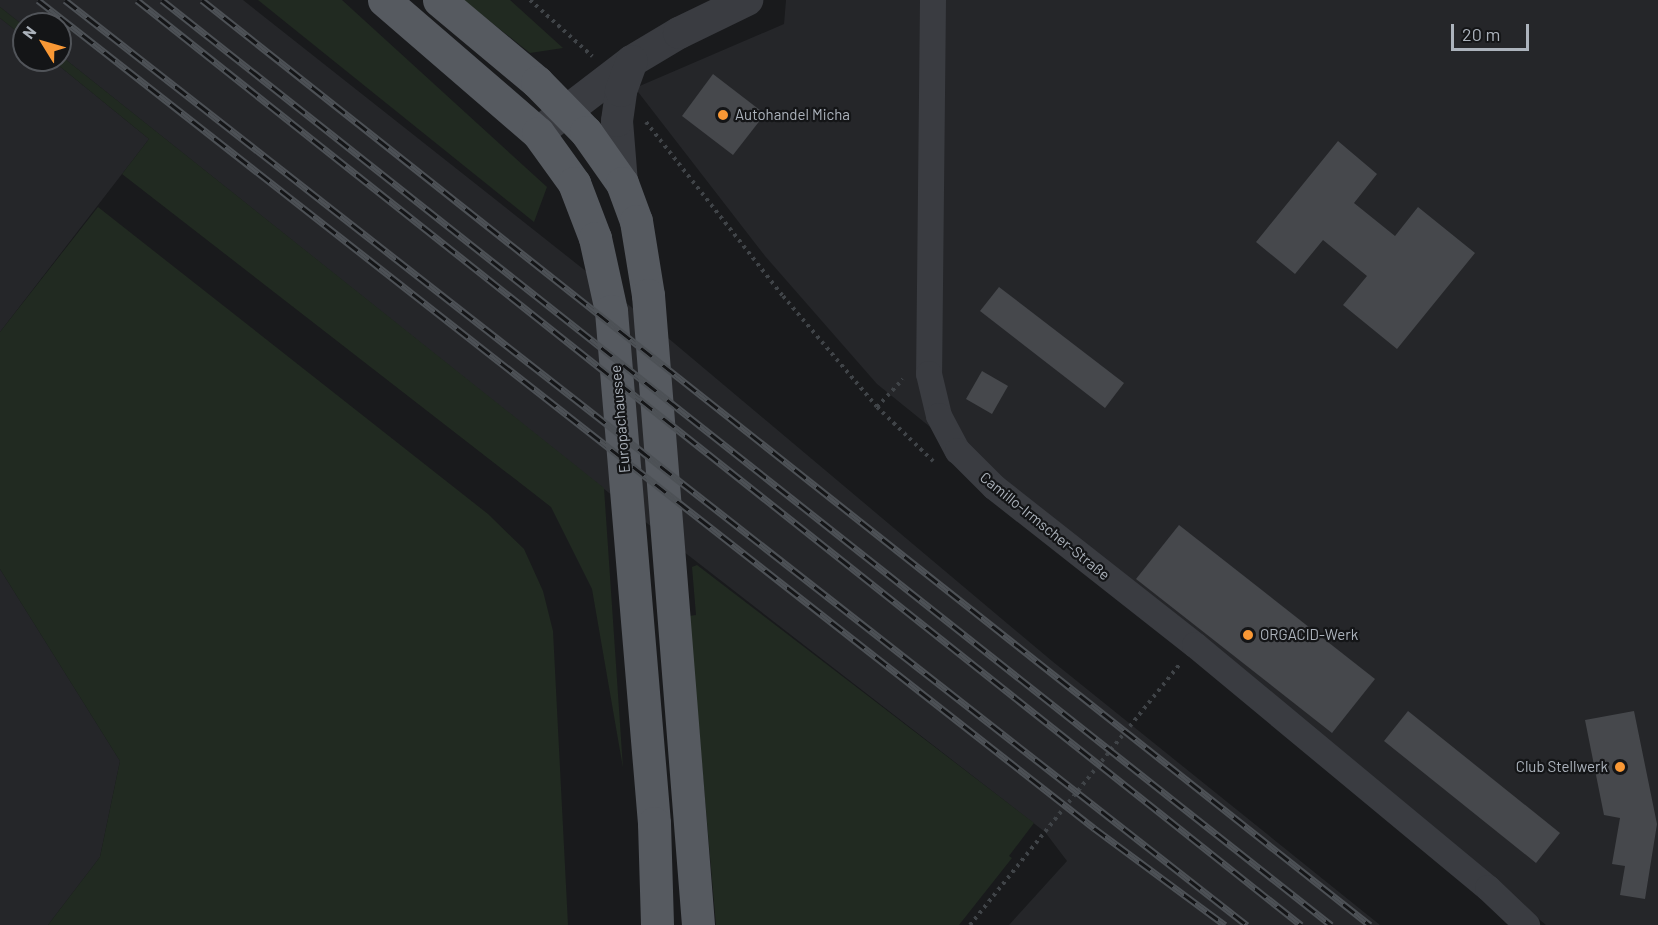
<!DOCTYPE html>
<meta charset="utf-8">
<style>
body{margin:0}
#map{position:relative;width:1658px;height:925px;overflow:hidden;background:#191a1c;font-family:Barlow,sans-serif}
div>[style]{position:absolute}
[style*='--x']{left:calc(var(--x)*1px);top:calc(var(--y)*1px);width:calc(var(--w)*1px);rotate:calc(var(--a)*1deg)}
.built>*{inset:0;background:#252629}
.green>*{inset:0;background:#212a21}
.building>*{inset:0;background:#46484c}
.path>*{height:4px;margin-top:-2px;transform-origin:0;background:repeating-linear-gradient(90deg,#404448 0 3px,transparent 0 7.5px)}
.minor>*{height:26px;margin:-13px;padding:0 13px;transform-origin:13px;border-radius:13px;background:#3a3c41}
.tertiary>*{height:32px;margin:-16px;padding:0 16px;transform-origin:16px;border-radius:16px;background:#3a3c41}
.primary>*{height:33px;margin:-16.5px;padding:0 16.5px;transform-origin:16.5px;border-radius:16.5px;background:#565a60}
.rail>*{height:7px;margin-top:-3.5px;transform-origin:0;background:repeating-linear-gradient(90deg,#141517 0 14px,#4d5156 0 28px);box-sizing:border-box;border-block:2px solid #4d5156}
.dots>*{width:16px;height:16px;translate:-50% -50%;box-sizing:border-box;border:3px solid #141517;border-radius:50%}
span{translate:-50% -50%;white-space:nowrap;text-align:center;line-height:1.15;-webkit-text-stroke:4.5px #141517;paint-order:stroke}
.poi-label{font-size:15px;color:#acb3bc}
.left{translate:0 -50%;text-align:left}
.right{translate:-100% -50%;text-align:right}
.street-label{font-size:15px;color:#acb3bc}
.north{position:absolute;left:12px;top:12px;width:60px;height:60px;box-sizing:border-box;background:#141517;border:2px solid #515459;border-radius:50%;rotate:307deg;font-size:16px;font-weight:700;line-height:24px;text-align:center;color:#acb3bc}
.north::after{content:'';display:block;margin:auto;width:21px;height:27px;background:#f99835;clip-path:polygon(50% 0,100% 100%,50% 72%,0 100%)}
.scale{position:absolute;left:1451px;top:24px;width:78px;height:27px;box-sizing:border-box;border:3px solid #acb3bc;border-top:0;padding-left:8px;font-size:18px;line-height:21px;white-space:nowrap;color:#acb3bc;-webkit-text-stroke:4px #141517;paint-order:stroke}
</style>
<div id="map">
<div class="built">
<i style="clip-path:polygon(0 0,243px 0,630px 306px,1052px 661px,1380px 925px,1009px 925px,1067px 861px,1045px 832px,648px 524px,60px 55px,60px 24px,24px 26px,0 7px)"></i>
<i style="clip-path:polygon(786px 0,1658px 0,1658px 925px,1546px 925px,877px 384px,765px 256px,635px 88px,784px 24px)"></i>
<i style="clip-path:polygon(0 18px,24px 37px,24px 60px,52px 60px,149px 139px,0 332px)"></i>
<i style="clip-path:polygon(0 569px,120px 761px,100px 857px,48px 925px,0 925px)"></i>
</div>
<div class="green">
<i style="clip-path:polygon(258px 0,342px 0,547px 187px,534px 222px)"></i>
<i style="clip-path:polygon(463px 0,510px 0,563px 48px,530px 53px)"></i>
<i style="clip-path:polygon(0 7px,24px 26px,24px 37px,0 18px)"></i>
<i style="clip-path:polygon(60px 55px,604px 488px,623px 768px,592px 589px,551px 507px,122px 174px,149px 139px,52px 60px,60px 60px)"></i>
<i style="clip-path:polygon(98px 207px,488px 514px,524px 549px,543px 591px,553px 631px,568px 925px,48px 925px,100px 857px,120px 761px,0 569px,0 332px)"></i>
<i style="clip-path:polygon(697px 565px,1034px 823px,1009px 856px,1012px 858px,959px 925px,716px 925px,689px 616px,696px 615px,692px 567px)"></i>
</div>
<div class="building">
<i style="clip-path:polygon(713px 74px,765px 114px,733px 155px,682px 116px)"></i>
<i style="clip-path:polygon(1338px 141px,1377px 174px,1354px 203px,1395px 236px,1418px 207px,1475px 253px,1397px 349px,1343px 305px,1367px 276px,1323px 240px,1295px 274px,1256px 242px)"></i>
<i style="clip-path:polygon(999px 287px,1124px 383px,1105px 408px,980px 311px)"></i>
<i style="clip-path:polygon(982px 371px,1008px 386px,992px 414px,966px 399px)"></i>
<i style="clip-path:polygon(1179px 525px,1375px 679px,1332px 733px,1136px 579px)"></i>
<i style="clip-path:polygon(1408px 711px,1560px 833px,1536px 863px,1384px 741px)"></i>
<i style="clip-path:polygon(1634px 711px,1657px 824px,1645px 899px,1620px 895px,1625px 866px,1612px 864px,1620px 818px,1604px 815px,1585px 720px)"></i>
</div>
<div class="path">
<i style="--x:530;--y:0;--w:84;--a:42.1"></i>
<i style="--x:646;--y:122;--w:221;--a:51.8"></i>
<i style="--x:783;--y:296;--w:145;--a:49.7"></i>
<i style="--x:877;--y:407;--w:78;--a:44"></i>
<i style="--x:877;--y:407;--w:38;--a:-47"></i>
<i style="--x:970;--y:925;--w:335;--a:-51.2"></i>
</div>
<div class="minor">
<i style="--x:933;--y:0;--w:374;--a:90.6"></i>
<i style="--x:929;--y:374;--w:43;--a:76.6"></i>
<i style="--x:939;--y:416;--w:40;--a:62"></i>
<i style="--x:958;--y:451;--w:51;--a:45"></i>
<i style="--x:994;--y:487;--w:256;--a:38.2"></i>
<i style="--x:1195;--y:645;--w:381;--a:39.7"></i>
<i style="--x:1488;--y:888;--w:54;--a:43.5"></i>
</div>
<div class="tertiary">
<i style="--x:538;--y:133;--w:118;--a:-37.5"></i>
<i style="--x:632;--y:61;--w:55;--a:-30.8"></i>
<i style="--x:679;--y:33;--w:76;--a:-25.9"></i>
<i style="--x:622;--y:183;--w:62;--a:-94.6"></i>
<i style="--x:617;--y:121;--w:30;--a:-82"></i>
<i style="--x:621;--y:91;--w:32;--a:-70"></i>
</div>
<div class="primary">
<i style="--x:384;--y:0;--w:203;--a:40.8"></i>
<i style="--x:538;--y:133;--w:62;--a:54.2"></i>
<i style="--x:574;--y:183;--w:59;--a:69.1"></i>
<i style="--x:595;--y:238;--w:75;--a:77.6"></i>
<i style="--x:611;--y:311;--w:514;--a:85.2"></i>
<i style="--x:654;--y:823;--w:102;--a:88.3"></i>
<i style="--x:439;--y:0;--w:128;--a:39.9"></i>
<i style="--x:537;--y:82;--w:70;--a:45.6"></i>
<i style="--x:586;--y:132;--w:62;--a:54.8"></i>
<i style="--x:622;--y:183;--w:40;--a:69.8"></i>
<i style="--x:636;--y:221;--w:75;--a:80.8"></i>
<i style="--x:648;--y:295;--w:632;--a:85.46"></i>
</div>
<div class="rail">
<i style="--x:38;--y:0;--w:1342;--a:38.1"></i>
<i style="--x:1094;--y:828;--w:163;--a:36.5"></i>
<i style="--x:65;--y:0;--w:1501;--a:38.05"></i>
<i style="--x:137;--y:0;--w:1487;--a:38.47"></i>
<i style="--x:162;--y:0;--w:1491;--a:38.35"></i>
<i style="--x:202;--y:0;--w:1490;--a:38.38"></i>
</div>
<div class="dots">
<i style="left:723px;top:115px;background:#f99835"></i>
<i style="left:1248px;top:635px;background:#f99835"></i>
<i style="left:1620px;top:767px;background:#f99835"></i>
</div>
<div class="poi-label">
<span class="left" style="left:735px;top:115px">Autohandel Micha</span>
<span class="left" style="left:1260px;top:635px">ORGACID-Werk</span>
<span class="right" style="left:1608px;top:767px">Club Stellwerk</span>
</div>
<div class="street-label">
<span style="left:620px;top:419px;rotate:-95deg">Europachaussee</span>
<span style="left:1045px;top:526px;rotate:39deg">Camillo-Irmscher-Straße</span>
</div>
<div class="north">N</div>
<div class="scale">20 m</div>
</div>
